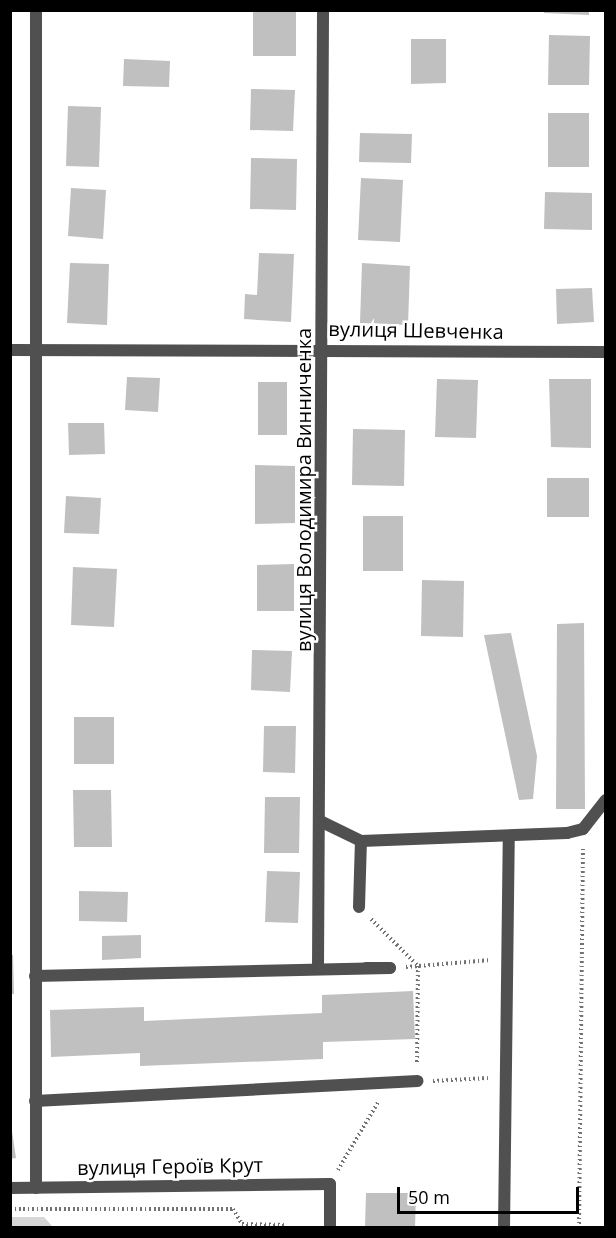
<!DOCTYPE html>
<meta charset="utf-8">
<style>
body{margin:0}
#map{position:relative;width:616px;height:1238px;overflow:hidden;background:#fff;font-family:"Open Sans",sans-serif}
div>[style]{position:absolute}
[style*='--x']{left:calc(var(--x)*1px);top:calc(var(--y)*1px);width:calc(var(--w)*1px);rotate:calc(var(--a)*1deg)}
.green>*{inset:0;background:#d7d7d7}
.building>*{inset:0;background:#c0c0c0}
.path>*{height:4px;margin-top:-2px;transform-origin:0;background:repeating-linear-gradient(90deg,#727272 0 1.5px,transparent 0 4.5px)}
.service>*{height:12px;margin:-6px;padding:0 6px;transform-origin:6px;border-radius:6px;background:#505050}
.minor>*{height:12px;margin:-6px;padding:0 6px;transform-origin:6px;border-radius:6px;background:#505050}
span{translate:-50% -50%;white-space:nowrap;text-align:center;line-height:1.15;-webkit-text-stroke:5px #fff;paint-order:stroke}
.street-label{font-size:20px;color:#000}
.frame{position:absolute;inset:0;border:12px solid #000;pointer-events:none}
.scale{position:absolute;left:397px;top:1187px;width:182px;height:27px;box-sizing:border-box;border:3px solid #000;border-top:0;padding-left:8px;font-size:18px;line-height:21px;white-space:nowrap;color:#000;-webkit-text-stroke:4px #fff;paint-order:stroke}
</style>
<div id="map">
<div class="green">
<i style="clip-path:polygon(11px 1217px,44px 1217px,53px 1227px,11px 1227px)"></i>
</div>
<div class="building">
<i style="clip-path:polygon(544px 10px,589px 10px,589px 15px,544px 13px)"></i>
<i style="clip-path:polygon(253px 12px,296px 12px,296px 56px,253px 56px)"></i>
<i style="clip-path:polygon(549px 35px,590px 36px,589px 85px,548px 85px)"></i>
<i style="clip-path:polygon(411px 39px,446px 39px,446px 83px,411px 84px)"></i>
<i style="clip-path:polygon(124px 59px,170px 61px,169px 87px,123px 86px)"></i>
<i style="clip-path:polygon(251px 89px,295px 90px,293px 131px,250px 130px)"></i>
<i style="clip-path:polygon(68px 106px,101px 107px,99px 167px,66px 166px)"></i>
<i style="clip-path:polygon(548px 113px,589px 113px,589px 167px,548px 167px)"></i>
<i style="clip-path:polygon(360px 133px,412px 134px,411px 163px,359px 162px)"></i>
<i style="clip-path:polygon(251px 158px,297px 159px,296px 210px,250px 209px)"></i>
<i style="clip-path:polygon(361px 178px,403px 180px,400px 242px,358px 240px)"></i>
<i style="clip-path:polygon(71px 188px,106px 190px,103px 239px,68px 236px)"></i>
<i style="clip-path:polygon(545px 192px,592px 193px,592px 230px,544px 229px)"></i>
<i style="clip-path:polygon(259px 253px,294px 254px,291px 322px,244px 319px,245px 294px,257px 295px)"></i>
<i style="clip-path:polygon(70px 263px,109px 264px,107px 325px,67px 323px)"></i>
<i style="clip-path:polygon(362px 263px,410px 266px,408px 325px,360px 323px)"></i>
<i style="clip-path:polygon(592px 288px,594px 322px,557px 324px,556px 289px)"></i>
<i style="clip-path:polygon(127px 377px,160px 378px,158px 412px,125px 410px)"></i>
<i style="clip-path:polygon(437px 379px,478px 380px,476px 438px,435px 437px)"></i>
<i style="clip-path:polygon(549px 379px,591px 379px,591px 448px,551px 447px)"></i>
<i style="clip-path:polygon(258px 382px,287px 382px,287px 435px,258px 435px)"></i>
<i style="clip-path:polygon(68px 423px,104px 423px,105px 454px,69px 455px)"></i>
<i style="clip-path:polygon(353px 429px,405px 430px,404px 486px,352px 485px)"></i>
<i style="clip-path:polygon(255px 465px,295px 466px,295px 523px,255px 524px)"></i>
<i style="clip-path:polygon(547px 478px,589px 478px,589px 517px,547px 517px)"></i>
<i style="clip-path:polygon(66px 496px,101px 498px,99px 534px,64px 533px)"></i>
<i style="clip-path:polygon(363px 516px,403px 516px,403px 571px,363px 571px)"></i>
<i style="clip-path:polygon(294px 564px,294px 611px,257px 611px,257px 565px)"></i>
<i style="clip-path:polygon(73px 567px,117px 569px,114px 627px,71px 625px)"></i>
<i style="clip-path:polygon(422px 580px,464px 581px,463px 637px,421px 636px)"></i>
<i style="clip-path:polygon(584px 623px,585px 809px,556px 809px,557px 624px)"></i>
<i style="clip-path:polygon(511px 633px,537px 756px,533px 799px,519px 800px,484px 635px)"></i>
<i style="clip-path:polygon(252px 650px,292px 651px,290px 692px,251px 690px)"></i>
<i style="clip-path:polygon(74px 717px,114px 717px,114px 764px,74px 764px)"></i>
<i style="clip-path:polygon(264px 726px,296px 726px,295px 773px,263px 772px)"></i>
<i style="clip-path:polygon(73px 790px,111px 790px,112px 847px,74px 847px)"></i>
<i style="clip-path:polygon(265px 797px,300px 797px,299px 853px,264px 853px)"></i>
<i style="clip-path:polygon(267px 871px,300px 872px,298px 923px,265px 922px)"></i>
<i style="clip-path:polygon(79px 891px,128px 892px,127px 922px,79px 921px)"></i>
<i style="clip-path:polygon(141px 935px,141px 958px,102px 960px,102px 936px)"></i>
<i style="clip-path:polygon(10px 955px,13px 955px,14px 994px,10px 994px)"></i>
<i style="clip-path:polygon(413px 991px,415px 1039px,323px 1042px,323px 1059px,140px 1066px,140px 1053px,51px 1057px,50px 1010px,144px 1007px,144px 1021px,322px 1013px,322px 995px)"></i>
<i style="clip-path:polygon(10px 1118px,16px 1158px,10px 1159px)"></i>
<i style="clip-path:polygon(366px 1193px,416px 1193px,415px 1228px,365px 1228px)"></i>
</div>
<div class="path">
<i style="--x:371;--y:919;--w:66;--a:45"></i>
<i style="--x:418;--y:966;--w:97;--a:90.6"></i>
<i style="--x:406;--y:967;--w:85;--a:-4.7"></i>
<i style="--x:433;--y:1081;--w:55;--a:-3.1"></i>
<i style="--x:338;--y:1170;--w:79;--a:-59.5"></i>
<i style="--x:10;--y:1209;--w:223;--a:0"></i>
<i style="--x:233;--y:1209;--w:17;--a:59"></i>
<i style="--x:242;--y:1224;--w:45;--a:1.3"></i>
<i style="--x:579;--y:1228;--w:381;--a:-89.4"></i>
</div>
<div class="service">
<i style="--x:35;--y:976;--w:355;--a:-1.3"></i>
<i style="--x:390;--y:968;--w:24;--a:180"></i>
<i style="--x:330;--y:1228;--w:44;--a:-90"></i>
<i style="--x:504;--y:1228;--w:391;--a:-89.3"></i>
</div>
<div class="minor">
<i style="--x:10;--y:350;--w:596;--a:0.19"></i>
<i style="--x:320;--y:821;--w:46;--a:26"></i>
<i style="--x:361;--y:841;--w:206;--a:-2.2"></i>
<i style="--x:567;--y:833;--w:16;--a:-14"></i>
<i style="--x:583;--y:829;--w:37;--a:-52"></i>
<i style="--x:359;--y:907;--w:66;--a:-88.3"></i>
<i style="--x:318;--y:969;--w:959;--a:-89.7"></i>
<i style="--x:35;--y:1101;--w:383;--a:-3"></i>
<i style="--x:10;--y:1188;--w:320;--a:-0.7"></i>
<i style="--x:36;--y:1188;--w:1178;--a:-90"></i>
</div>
<div class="street-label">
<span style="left:416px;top:330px;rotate:1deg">вулиця Шевченка</span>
<span style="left:303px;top:490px;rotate:-90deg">вулиця Володимира Винниченка</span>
<span style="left:170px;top:1166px;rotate:-1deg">вулиця Героїв Крут</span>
</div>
<div class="frame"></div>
<div class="scale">50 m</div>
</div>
